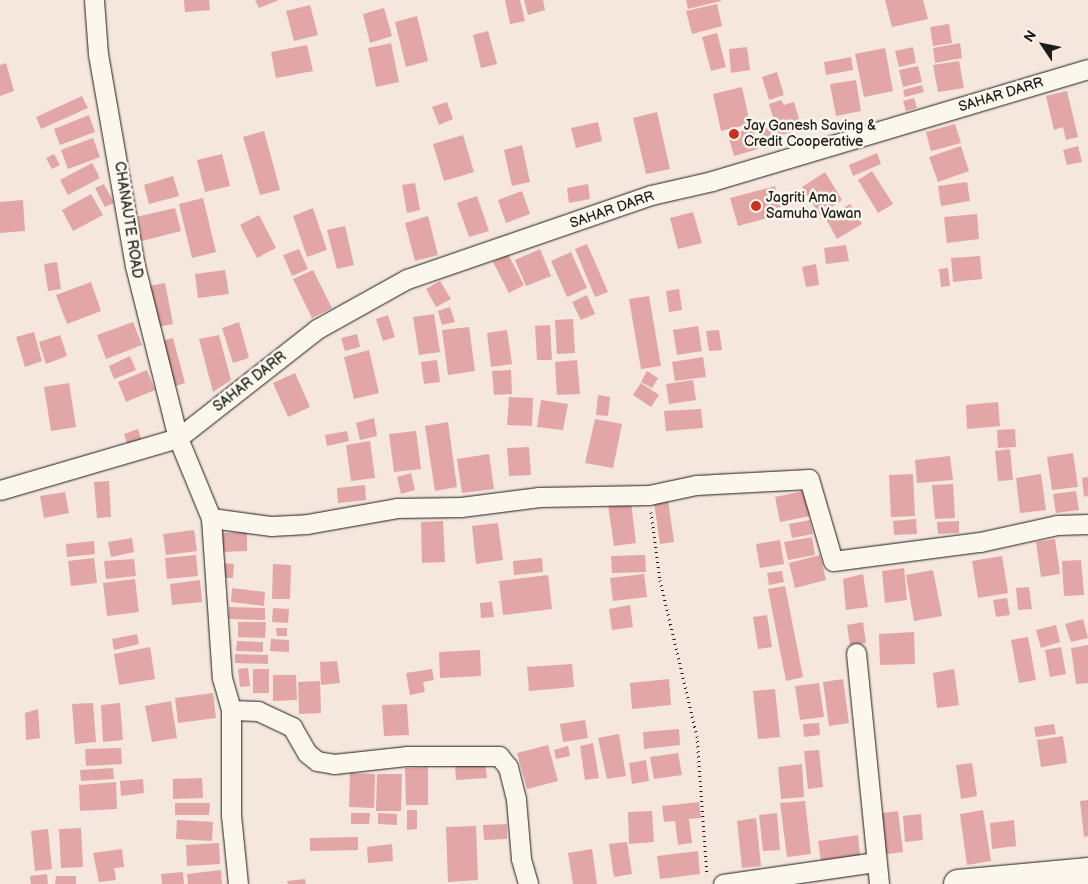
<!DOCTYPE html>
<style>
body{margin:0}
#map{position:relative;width:1088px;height:884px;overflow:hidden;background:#f6e7de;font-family:"Balsamiq Sans",sans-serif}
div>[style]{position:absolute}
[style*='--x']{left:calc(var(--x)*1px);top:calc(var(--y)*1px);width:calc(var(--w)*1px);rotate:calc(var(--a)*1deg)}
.building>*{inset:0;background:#e1a6a5}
.path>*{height:3px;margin-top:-1.5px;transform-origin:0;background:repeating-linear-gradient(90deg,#1c1c1c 0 1px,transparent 0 5px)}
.roads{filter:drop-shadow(0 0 1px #1c1c1c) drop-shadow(0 0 1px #1c1c1c)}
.minor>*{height:19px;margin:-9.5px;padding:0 9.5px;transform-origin:9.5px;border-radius:9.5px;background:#fbf7ec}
.secondary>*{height:28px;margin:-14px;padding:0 14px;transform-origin:14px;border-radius:14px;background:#fbf7ec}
.dots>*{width:14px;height:14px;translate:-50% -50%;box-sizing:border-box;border:2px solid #fbf7ec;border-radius:50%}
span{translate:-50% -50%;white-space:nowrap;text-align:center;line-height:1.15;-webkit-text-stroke:5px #fbf7ec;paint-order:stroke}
.street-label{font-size:14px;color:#1c1c1c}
.poi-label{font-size:14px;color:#1c1c1c}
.left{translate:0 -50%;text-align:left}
.north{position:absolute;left:1018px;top:20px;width:50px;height:50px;-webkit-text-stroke:4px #fbf7ec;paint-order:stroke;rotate:304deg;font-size:14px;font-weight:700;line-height:20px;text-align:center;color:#1c1c1c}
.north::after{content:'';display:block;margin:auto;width:18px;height:22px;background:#1c1c1c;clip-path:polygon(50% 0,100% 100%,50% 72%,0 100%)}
</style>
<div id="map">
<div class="building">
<i style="clip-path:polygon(184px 0,209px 0,210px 10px,185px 12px)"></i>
<i style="clip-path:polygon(255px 0,279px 0,259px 8px)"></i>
<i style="clip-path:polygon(505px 0,520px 0,525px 21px,510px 24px)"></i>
<i style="clip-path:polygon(524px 0,543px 0,545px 10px,528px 15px)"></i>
<i style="clip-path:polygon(686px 0,721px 0,721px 1px,688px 9px)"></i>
<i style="clip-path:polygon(885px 0,923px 0,928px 19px,892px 27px)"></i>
<i style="clip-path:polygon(717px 4px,722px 26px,692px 34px,686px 11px)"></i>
<i style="clip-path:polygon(310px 5px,318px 35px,294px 41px,286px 11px)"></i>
<i style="clip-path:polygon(384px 8px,392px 36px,370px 43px,363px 14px)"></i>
<i style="clip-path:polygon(417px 16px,428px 61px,406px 67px,395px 22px)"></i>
<i style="clip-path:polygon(949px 24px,952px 43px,933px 46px,930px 27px)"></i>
<i style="clip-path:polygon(488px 31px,497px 64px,481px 68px,473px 35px)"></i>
<i style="clip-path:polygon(717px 33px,726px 67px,711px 71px,702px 37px)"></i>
<i style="clip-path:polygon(391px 43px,399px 82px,376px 87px,368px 48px)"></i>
<i style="clip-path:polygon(960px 43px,962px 58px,935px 63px,933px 48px)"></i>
<i style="clip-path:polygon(307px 45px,313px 71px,276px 78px,271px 52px)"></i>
<i style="clip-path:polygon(747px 47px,750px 70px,731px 73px,729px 49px)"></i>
<i style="clip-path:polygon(913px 47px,916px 63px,899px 67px,895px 51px)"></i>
<i style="clip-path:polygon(885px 48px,893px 91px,864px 97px,855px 54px)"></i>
<i style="clip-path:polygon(851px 57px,853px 70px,826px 75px,824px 62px)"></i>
<i style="clip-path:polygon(959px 61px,964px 88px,938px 92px,933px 65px)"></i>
<i style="clip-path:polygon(6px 63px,14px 91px,0 96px,0 65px)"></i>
<i style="clip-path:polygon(918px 66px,922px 82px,903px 87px,899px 70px)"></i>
<i style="clip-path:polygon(777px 72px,784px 95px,769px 100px,762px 77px)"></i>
<i style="clip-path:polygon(856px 80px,861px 111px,836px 116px,830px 84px)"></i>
<i style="clip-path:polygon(922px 85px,924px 92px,905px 97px,903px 90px)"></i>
<i style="clip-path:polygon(742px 87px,750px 124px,721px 131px,713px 94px)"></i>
<i style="clip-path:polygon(1067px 91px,1078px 137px,1066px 140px,1063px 127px,1054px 130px,1046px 96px)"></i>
<i style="clip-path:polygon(82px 96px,88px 108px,41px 129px,36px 117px)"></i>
<i style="clip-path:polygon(914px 98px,917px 108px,906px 111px,903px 101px)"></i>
<i style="clip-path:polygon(781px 100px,784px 105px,794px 102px,802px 129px,779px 136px,769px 104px)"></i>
<i style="clip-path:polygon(447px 102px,453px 119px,439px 125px,432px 107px)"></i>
<i style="clip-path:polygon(657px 112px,670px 169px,646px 174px,633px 118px)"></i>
<i style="clip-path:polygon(89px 115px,95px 132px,60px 145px,54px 129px)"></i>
<i style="clip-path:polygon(598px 122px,602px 141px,576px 148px,571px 128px)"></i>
<i style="clip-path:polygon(955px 124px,961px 143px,931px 151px,926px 132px)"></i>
<i style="clip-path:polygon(774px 125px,779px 144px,764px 149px,759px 130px)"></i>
<i style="clip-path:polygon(753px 128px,758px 149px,734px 156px,728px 135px)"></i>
<i style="clip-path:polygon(264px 131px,280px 190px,260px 195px,243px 137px)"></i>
<i style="clip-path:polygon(463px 135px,474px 172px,444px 181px,433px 144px)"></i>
<i style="clip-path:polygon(93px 138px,100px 157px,68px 169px,61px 150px)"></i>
<i style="clip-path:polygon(522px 145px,530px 182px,512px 186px,504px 150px)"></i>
<i style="clip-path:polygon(961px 146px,969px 171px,938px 182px,929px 157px)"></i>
<i style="clip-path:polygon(1078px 146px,1082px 162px,1067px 165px,1063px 150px)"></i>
<i style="clip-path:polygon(877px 153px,881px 164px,853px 176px,849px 165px)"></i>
<i style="clip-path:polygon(54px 154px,60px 165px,52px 169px,46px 158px)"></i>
<i style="clip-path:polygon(222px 154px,230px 186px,205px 192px,197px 160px)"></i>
<i style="clip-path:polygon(92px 163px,100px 178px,68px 195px,60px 180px)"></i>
<i style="clip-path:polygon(872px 171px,893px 204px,878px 213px,858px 180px)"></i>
<i style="clip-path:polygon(825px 172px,842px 200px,820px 215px,802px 187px)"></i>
<i style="clip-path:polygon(173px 176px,179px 196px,149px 204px,144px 185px)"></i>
<i style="clip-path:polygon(967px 182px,970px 201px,941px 206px,938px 186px)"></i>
<i style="clip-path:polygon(415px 183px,420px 210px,407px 213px,402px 185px)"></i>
<i style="clip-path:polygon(104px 184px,114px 203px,105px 207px,95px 188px)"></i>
<i style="clip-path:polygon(588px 184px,590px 199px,569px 203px,567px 188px)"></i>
<i style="clip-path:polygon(775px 186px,782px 214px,738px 226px,730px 198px)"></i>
<i style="clip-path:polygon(522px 191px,530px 214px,506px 223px,498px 200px)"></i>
<i style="clip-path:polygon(91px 194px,103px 215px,73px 231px,62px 210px)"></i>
<i style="clip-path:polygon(477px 196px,489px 231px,469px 237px,457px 203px)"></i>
<i style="clip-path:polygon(203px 198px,216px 252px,192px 258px,179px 204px)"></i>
<i style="clip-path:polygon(23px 200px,25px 231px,0 233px,0 202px)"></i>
<i style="clip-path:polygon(850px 204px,862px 224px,837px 239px,826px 219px)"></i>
<i style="clip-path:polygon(175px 208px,181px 231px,142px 241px,136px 217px)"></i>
<i style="clip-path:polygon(313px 208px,327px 250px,307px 257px,293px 216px)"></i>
<i style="clip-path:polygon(693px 212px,702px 243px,678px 249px,670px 218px)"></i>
<i style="clip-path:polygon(977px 214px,979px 239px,947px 243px,944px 217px)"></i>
<i style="clip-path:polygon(259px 215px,276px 248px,257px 258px,240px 225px)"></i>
<i style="clip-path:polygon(428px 216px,438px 255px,415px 261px,405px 223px)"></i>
<i style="clip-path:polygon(345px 226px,354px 265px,337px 269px,327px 230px)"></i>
<i style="clip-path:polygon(587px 244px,608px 292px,595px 297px,575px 249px)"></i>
<i style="clip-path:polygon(846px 245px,849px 261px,826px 264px,824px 248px)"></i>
<i style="clip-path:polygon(299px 249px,308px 269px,292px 276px,283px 255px)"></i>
<i style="clip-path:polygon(540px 249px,551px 276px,526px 286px,515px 260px)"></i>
<i style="clip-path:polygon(571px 252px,587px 288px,567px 297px,551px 261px)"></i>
<i style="clip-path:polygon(508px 254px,524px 285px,509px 293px,493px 262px)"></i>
<i style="clip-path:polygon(980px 256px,982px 279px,953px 282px,951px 258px)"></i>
<i style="clip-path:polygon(57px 262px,61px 289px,48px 291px,44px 264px)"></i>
<i style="clip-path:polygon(816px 264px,819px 285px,806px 287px,802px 267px)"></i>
<i style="clip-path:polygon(948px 268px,950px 286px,941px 287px,939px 269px)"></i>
<i style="clip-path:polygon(225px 270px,229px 294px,198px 298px,195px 274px)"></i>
<i style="clip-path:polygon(313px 270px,332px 308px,312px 318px,293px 279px)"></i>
<i style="clip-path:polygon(440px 281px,451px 299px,436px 307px,426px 289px)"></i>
<i style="clip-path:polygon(91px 282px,101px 311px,67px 324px,56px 295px)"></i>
<i style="clip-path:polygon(165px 283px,173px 324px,157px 327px,149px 286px)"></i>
<i style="clip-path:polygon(679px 289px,682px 310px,669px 312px,666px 291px)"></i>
<i style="clip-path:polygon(587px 295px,595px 314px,581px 320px,572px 302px)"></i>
<i style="clip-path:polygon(649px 296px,661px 366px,641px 369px,629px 299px)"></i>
<i style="clip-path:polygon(450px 307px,455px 322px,442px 325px,438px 311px)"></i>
<i style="clip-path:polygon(434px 314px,440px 352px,419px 355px,413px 317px)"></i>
<i style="clip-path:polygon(388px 315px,395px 337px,383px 341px,376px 319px)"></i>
<i style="clip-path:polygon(573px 319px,575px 353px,557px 354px,555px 320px)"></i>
<i style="clip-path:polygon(133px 322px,142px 345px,106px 359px,97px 335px)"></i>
<i style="clip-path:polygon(239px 322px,249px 358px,233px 363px,222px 328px)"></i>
<i style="clip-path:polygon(550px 325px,552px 360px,537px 360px,535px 326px)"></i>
<i style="clip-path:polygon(698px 326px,702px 351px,677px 355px,673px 330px)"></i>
<i style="clip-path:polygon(469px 327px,475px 371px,448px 375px,442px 330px)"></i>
<i style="clip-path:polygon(507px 330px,512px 364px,491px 367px,487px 333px)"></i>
<i style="clip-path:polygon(719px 330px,722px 350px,709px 351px,706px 331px)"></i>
<i style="clip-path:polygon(34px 332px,42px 361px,25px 367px,16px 337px)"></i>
<i style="clip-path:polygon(357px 334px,360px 347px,345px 351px,341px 338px)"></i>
<i style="clip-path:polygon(60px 335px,67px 356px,46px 364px,39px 342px)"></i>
<i style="clip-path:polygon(219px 335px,231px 380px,213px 392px,199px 339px)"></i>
<i style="clip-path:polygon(173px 338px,185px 383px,173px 387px,161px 341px)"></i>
<i style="clip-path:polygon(369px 350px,379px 393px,354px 399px,344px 357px)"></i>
<i style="clip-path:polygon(130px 356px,136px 370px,114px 379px,109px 366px)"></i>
<i style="clip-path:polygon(703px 357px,706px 377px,675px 381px,672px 362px)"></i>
<i style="clip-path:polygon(437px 360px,440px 382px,424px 384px,421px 362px)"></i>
<i style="clip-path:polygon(577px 360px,580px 394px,557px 395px,555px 362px)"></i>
<i style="clip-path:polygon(147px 370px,155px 390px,126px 402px,118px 382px)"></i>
<i style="clip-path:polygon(511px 370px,512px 394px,494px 395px,492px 371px)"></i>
<i style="clip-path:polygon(647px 371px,658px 378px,652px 388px,641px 382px)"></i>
<i style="clip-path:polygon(295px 373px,310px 407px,288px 417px,273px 383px)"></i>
<i style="clip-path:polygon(693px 380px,696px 400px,669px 404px,666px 384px)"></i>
<i style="clip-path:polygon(69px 383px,76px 427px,51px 431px,44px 387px)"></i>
<i style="clip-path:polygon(641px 383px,659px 395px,651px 407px,633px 395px)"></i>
<i style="clip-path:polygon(598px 395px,610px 397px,608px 416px,596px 415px)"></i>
<i style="clip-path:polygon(509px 397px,533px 398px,532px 426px,507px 425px)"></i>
<i style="clip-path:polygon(541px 400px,568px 404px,563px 430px,537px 427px)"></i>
<i style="clip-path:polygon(998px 402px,1000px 426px,967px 429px,966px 405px)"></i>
<i style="clip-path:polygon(701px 409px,703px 428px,666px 431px,664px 411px)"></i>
<i style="clip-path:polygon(374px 418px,377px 436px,360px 440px,356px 423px)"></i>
<i style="clip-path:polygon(595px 419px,622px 424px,613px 468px,585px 463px)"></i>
<i style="clip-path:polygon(448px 422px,457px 487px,435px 491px,425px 426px)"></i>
<i style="clip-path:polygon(138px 429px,142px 442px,128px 447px,124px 434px)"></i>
<i style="clip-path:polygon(1015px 429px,1016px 447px,998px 448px,997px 430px)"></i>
<i style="clip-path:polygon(347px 431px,349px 441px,327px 446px,325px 435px)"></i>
<i style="clip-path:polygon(416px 431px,421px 469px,394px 472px,389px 434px)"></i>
<i style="clip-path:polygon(370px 441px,375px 478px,351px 481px,346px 445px)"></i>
<i style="clip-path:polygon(529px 447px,531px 475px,509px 476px,507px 448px)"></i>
<i style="clip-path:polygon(1010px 449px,1013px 480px,998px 481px,995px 451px)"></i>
<i style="clip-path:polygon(1073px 453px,1078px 487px,1052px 490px,1047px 457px)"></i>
<i style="clip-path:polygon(489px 454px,494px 489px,462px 493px,457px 459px)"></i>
<i style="clip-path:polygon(950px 456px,953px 480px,917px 483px,915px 460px)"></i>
<i style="clip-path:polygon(411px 473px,415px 490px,401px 494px,397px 477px)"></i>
<i style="clip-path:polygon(913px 474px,915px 516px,891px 517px,889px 475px)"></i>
<i style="clip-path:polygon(1041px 474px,1046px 510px,1020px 513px,1016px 478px)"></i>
<i style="clip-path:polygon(1088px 477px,1088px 496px,1084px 497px,1082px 478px)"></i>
<i style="clip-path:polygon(109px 481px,111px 517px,97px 518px,94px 482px)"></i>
<i style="clip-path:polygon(953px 484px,955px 518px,935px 519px,932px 485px)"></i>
<i style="clip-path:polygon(365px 485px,366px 500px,338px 503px,337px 488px)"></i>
<i style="clip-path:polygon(804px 491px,810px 516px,780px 522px,775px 497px)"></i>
<i style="clip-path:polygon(1076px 491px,1079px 510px,1056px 513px,1053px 494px)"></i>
<i style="clip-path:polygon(65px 492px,69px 513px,44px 518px,40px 496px)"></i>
<i style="clip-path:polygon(668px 500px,674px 542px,660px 544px,654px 502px)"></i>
<i style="clip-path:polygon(631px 503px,636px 543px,614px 546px,608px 505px)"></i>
<i style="clip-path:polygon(916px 519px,917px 534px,894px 535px,893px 521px)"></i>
<i style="clip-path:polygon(810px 520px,813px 534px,792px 538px,789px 524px)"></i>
<i style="clip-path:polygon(443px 521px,445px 562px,422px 563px,421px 522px)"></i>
<i style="clip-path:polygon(959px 521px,959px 533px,938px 534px,937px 522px)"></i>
<i style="clip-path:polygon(498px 523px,503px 560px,476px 564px,472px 526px)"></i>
<i style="clip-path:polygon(194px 530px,197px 551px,166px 555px,163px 534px)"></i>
<i style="clip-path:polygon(247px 532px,247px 551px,221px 552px,221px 533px)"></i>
<i style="clip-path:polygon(812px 537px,815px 555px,788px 560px,784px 542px)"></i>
<i style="clip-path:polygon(132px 538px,134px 552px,111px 557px,108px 542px)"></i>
<i style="clip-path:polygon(1055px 539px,1060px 574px,1041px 577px,1036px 542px)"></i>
<i style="clip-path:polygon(780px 540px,784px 564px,760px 568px,756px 544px)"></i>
<i style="clip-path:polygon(94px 541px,95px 554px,67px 557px,66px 544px)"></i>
<i style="clip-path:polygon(196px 555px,198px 576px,167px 579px,165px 558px)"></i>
<i style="clip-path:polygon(645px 555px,646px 572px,612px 573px,611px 556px)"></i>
<i style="clip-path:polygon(820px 555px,826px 580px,795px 588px,789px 563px)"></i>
<i style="clip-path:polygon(1002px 556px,1008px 593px,978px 598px,972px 561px)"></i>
<i style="clip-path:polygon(94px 558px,97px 583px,71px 586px,68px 561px)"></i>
<i style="clip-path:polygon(542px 558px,543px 572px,514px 575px,513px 561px)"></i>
<i style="clip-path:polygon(134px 559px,136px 576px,106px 579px,104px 561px)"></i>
<i style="clip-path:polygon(1081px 560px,1084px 595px,1064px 596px,1062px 561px)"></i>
<i style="clip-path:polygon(222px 563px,234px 564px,233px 578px,221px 578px)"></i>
<i style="clip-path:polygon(273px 564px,291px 565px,290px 599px,272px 599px)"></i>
<i style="clip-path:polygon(904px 568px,907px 600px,885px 603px,882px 571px)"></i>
<i style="clip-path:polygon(933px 570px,942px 616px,914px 621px,906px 575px)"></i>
<i style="clip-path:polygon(782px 571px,784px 582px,769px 585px,767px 573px)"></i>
<i style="clip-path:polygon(644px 574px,647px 597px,613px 601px,610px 578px)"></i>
<i style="clip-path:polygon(863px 574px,868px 607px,846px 610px,843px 579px)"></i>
<i style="clip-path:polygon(548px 575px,552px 609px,503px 615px,499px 581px)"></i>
<i style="clip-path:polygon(135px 579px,139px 612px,107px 616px,103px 583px)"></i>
<i style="clip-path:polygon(200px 580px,202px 602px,172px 605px,170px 584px)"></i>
<i style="clip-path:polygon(785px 586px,803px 677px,786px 681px,768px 589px)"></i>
<i style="clip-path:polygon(1029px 587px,1032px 609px,1018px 610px,1016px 588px)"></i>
<i style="clip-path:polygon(232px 588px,265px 592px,264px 606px,231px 602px)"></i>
<i style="clip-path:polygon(1007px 598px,1010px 615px,996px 617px,993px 600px)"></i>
<i style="clip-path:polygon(492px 602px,494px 617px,481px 618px,480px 603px)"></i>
<i style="clip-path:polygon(630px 605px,633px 627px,612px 630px,609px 609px)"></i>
<i style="clip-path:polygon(229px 607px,265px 608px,265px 620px,229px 619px)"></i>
<i style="clip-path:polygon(273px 608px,289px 609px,288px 623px,272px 622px)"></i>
<i style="clip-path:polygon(767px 615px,772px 647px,758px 649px,753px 617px)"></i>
<i style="clip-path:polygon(1083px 619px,1088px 638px,1071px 642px,1065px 624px)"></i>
<i style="clip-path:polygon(238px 622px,266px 622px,265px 638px,238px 637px)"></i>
<i style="clip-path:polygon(863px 622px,866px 643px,850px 645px,847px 625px)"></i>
<i style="clip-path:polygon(1056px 625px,1060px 642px,1041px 648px,1036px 630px)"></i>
<i style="clip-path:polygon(276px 628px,287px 628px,287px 636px,277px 636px)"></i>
<i style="clip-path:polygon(914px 632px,915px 664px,880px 665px,879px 634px)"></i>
<i style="clip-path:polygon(137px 634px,139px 644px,114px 650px,112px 639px)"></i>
<i style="clip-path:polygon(1028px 637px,1036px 680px,1019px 683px,1011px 640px)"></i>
<i style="clip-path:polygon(271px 639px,289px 640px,289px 652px,270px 651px)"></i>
<i style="clip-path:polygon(237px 641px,263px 642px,263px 652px,236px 651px)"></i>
<i style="clip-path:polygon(1088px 645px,1088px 683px,1076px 684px,1071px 648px)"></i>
<i style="clip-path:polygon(150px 647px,155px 679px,119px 685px,114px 654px)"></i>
<i style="clip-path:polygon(1061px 647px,1066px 674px,1050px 677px,1045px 650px)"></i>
<i style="clip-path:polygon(480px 650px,481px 676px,440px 678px,439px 652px)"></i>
<i style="clip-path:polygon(235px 654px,268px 655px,268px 664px,235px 663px)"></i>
<i style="clip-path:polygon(337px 661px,340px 683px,321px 685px,320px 662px)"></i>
<i style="clip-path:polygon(572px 664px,574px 687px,529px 691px,527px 667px)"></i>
<i style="clip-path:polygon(248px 668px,250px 686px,240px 687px,238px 669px)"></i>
<i style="clip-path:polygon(253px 669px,269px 669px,269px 693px,253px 693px)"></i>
<i style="clip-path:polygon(432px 669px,434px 680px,423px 682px,425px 692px,410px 695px,406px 673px)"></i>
<i style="clip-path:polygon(954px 669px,959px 705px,937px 708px,933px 673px)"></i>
<i style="clip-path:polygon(273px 675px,296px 675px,297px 700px,273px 701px)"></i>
<i style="clip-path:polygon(669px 679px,671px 705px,632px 709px,630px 683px)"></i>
<i style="clip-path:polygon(843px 679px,849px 723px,829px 726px,823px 682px)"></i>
<i style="clip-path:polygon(320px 681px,321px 713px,299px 714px,298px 682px)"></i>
<i style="clip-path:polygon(819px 683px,824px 717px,800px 720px,795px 686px)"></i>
<i style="clip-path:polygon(775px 689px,780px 737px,758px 739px,753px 691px)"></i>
<i style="clip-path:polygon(213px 693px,216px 718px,178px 723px,175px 698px)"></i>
<i style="clip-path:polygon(171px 701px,177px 738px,152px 742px,145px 706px)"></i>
<i style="clip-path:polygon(93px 703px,96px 742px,75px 744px,72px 704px)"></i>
<i style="clip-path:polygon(120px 703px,123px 740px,103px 742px,101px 705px)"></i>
<i style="clip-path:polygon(407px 704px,409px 735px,384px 736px,382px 705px)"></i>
<i style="clip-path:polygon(38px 709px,40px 738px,26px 740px,25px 713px)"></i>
<i style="clip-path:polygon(585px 720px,588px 738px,563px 742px,560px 724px)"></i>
<i style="clip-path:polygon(819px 723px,820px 735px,804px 737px,803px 724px)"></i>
<i style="clip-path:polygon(1054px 724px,1056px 734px,1036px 737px,1034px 727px)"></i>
<i style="clip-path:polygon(679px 729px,680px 745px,644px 749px,643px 732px)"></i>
<i style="clip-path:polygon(619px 734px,626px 776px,607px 779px,598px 738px)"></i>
<i style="clip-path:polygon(1063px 736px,1067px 763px,1041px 767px,1037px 740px)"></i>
<i style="clip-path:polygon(593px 743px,599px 778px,585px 780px,580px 746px)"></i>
<i style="clip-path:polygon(548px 745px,558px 781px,527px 789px,517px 753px)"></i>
<i style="clip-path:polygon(568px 746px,570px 756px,556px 759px,554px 750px)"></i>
<i style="clip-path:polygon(121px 748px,122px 764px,86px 766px,85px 749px)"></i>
<i style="clip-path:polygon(819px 750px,823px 787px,808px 789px,804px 751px)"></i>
<i style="clip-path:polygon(678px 753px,682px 775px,654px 779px,650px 757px)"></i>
<i style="clip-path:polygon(646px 760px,649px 781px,632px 784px,629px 763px)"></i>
<i style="clip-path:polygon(485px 762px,487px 778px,456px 780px,455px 764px)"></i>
<i style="clip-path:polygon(972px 763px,977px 796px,961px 799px,956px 765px)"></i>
<i style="clip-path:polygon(802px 764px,804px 797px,781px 799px,778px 767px)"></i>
<i style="clip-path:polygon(428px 767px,428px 805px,406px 805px,405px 768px)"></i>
<i style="clip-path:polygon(113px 768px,114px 779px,81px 781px,80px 770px)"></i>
<i style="clip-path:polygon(350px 773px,375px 774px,374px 808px,349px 807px)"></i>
<i style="clip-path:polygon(377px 774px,402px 774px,401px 811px,376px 811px)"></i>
<i style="clip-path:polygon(202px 778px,203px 798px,173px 799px,173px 779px)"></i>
<i style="clip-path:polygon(143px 779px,144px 793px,121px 796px,120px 781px)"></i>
<i style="clip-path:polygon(116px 782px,117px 809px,80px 811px,79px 785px)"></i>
<i style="clip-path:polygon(1088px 800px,1088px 836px,1084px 837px,1080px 801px)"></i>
<i style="clip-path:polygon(805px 801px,811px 854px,787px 857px,780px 803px)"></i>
<i style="clip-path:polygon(699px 802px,701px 818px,689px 819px,692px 843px,678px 845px,675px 821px,664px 822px,662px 806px)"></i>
<i style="clip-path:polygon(175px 803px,210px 803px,209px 815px,175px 815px)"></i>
<i style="clip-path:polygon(407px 810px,417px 810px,417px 829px,407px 830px)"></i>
<i style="clip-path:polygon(983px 810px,991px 861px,967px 865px,960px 814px)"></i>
<i style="clip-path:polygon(652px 811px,654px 842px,629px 844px,628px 812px)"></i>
<i style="clip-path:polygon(898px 811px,903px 852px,880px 855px,874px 814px)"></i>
<i style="clip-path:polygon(351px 813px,370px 813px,369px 824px,351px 824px)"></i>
<i style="clip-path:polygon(378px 813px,397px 814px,397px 825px,378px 824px)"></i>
<i style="clip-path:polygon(777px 813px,780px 850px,763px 851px,759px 815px)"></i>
<i style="clip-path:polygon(921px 814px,923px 840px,905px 842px,903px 816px)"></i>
<i style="clip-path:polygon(756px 818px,761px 866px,742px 868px,737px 821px)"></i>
<i style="clip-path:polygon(177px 820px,213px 822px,212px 841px,176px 839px)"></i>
<i style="clip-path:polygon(1014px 820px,1016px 846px,992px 849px,990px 823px)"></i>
<i style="clip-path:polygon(507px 824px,507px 839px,484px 840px,483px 825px)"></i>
<i style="clip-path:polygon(476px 826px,478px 880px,448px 882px,446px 827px)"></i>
<i style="clip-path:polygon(81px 828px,83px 867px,61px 868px,59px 829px)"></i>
<i style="clip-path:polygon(48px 829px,52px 869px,35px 871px,31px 831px)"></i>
<i style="clip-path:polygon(858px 835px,860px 855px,821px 861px,818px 841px)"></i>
<i style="clip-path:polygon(358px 837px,358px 850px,310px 851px,310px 838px)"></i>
<i style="clip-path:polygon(627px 842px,632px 874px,614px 877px,609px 844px)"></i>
<i style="clip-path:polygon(219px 843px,220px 864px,187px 866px,186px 845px)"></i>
<i style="clip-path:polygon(392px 844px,393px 861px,368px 863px,367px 847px)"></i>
<i style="clip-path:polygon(122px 849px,124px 867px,114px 868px,116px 880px,99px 882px,93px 853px)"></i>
<i style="clip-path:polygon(592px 849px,597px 884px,573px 884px,568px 853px)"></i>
<i style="clip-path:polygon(698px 851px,700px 874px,660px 879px,657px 856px)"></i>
<i style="clip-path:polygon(221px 870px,222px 884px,188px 884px,187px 874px)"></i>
<i style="clip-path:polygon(183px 872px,184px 884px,162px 884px,161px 874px)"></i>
<i style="clip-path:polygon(47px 874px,48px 884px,31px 884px,30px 876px)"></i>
<i style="clip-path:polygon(56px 876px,76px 876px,76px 884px,55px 884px)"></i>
<i style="clip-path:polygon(305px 879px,306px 884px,288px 884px,287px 881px)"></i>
</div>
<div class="path">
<i style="--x:651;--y:512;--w:69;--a:82.5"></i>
<i style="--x:660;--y:580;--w:160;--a:76.7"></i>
<i style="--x:697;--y:736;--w:140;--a:85.9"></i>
</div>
<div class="roads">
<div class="minor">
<i style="--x:94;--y:0;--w:54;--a:85.8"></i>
<i style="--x:98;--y:54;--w:215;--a:80.1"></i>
<i style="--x:135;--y:266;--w:177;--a:76"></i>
<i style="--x:178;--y:438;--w:87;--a:67.6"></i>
<i style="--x:211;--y:518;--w:61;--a:7.6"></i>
<i style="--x:271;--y:526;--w:36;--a:-3"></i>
<i style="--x:307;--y:524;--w:91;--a:-10.1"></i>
<i style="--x:397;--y:508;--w:64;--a:-0.9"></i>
<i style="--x:461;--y:507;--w:79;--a:-7.3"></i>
<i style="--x:539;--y:497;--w:110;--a:-1"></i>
<i style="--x:649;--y:495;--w:48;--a:-12"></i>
<i style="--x:696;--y:485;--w:113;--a:-3"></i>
<i style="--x:809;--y:479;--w:85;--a:73.7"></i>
<i style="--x:833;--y:561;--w:148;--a:-7.4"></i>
<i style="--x:980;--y:542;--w:79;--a:-12.4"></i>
<i style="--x:1057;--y:525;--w:31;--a:-2"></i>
<i style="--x:0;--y:490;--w:185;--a:-16.3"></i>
<i style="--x:178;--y:438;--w:177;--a:-38.1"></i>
<i style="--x:317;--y:329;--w:103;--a:-29.1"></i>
<i style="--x:407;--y:279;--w:258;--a:-19"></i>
<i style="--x:651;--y:195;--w:63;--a:-12.9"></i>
<i style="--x:712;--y:181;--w:392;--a:-16.6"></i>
<i style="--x:211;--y:518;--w:160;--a:86.1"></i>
<i style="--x:222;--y:678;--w:33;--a:74"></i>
<i style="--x:231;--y:710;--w:105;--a:90"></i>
<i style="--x:231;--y:815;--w:69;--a:84.2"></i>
<i style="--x:856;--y:653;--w:232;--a:84.3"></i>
<i style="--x:231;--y:710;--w:27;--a:2"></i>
<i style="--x:258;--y:711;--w:38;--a:25"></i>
<i style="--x:292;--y:727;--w:30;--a:60"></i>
<i style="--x:307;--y:753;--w:13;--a:39"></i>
<i style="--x:317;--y:761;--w:17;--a:10"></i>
<i style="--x:334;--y:764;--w:72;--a:-6.3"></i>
<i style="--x:406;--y:756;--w:93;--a:0"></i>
<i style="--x:499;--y:756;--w:14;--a:51"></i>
<i style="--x:508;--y:767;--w:33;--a:76"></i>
<i style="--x:516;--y:799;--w:60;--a:85.2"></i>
<i style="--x:521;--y:859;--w:26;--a:74"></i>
<i style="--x:723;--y:884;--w:155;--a:-8.2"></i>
</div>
<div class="secondary">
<i style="--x:958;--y:884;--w:131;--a:-5.3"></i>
</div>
</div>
<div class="dots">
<i style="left:734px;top:134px;background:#c8321e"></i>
<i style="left:756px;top:206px;background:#c8321e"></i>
</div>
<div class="street-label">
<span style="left:1001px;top:95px;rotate:-17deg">SAHAR DARR</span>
<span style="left:612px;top:210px;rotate:-19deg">SAHAR DARR</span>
<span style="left:128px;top:220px;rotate:81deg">CHANAUTE ROAD</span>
<span style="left:250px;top:382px;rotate:-38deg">SAHAR DARR</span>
</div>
<div class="poi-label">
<span class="left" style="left:744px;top:134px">Jay Ganesh Saving &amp;<br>Credit Cooperative</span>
<span class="left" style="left:766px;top:206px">Jagriti Ama<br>Samuha Vawan</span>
</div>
<div class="north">N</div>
</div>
